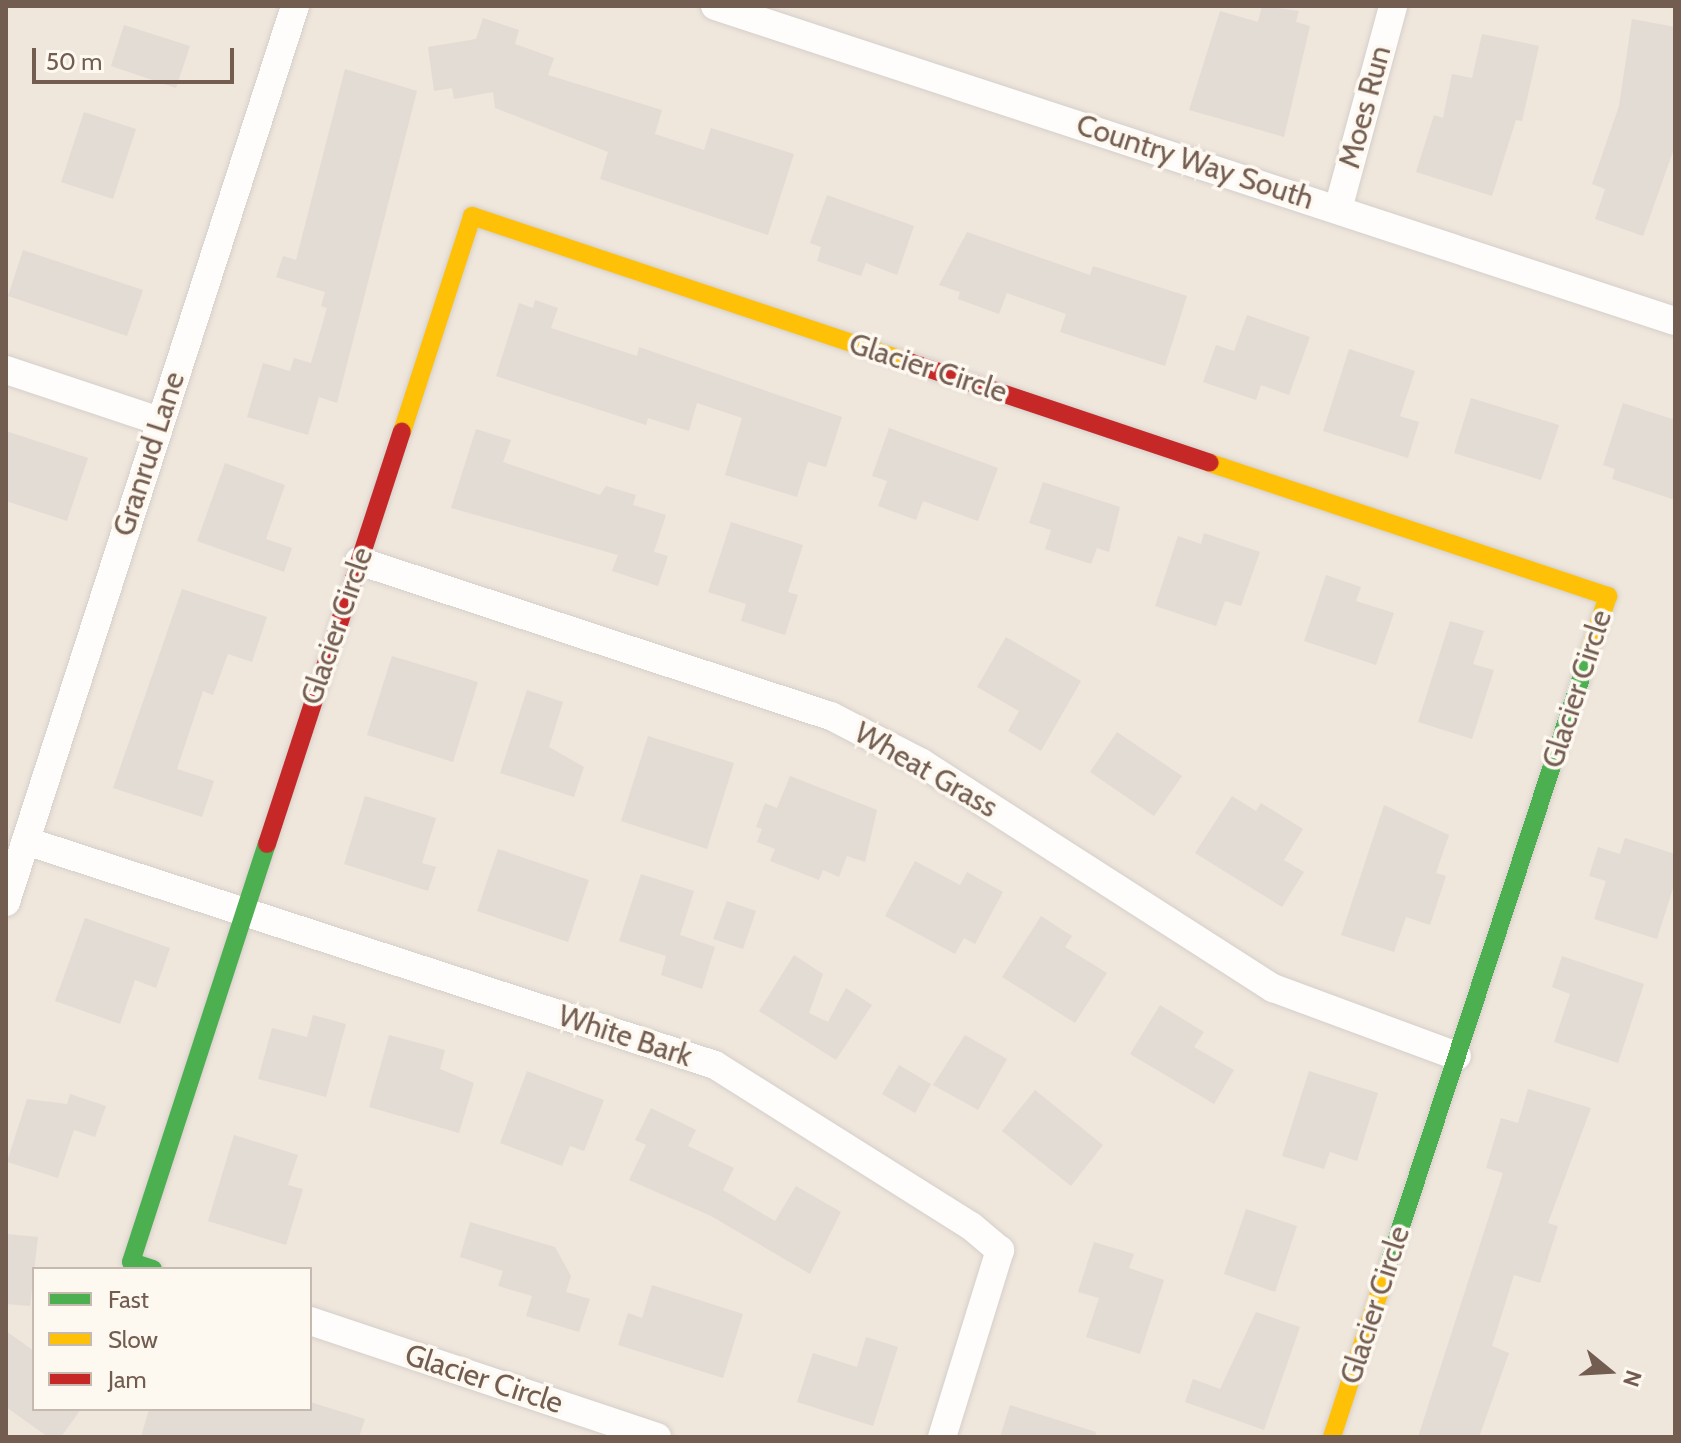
<!DOCTYPE html>
<style>
body{margin:0}
#map{position:relative;width:1681px;height:1443px;overflow:hidden;background:#f7f3ee;font-family:Cabin,sans-serif}
div>[style]{position:absolute}
[style*='--x']{left:calc(var(--x)*1px);top:calc(var(--y)*1px);width:calc(var(--w)*1px);rotate:calc(var(--a)*1deg)}
.residential>*{inset:0;background:#efe6dc}
.building>*{inset:0;background:#e3dcd5}
.roads{filter:drop-shadow(0 0 2px #d4cfc9) drop-shadow(0 0 2px #d4cfc9)}
.street>*{height:28px;margin:-14px;padding:0 14px;transform-origin:14px;border-radius:14px;background:#fefdfc}
.fast>*{height:18px;margin:-9px;padding:0 9px;transform-origin:9px;border-radius:9px;background:#4caf50}
.slow>*{height:18px;margin:-9px;padding:0 9px;transform-origin:9px;border-radius:9px;background:#ffc107}
.jam>*{height:18px;margin:-9px;padding:0 9px;transform-origin:9px;border-radius:9px;background:#c62828}
span{translate:-50% -50%;white-space:nowrap;text-align:center;line-height:1.15;-webkit-text-stroke:7px #fdf8f0;paint-order:stroke}
.street-label{font-size:30px;color:#735c50}
.frame{position:absolute;inset:0;border:8px solid #735c50;pointer-events:none}
.legend{position:absolute;left:32px;top:1267px;width:280px;height:144px;box-sizing:border-box;background:#fdf8f0;border:2px solid #c6bab0;margin:0;padding:10px 14px;list-style:none;font-size:24px;color:#735c50}
.legend li{display:flex;align-items:center;gap:16px;height:40px}
.legend b{width:40px;border:2px solid #c6bab0}
.north{position:absolute;left:1569px;top:1331px;width:80px;height:80px;-webkit-text-stroke:6px #fdf8f0;paint-order:stroke;rotate:108deg;font-size:22px;font-weight:700;line-height:32px;text-align:center;color:#735c50}
.north::after{content:'';display:block;margin:auto;width:28px;height:36px;background:#735c50;clip-path:polygon(50% 0,100% 100%,50% 72%,0 100%)}
.scale{position:absolute;left:32px;top:48px;width:202px;height:36px;box-sizing:border-box;border:4px solid #735c50;border-top:0;padding-left:10px;font-size:24px;line-height:28px;white-space:nowrap;color:#735c50;-webkit-text-stroke:6px #fdf8f0;paint-order:stroke}
</style>
<div id="map">
<div class="residential">
<i style="clip-path:polygon(evenodd,6px 6px,1675px 6px,1675px 1437px,6px 1437px,6px 6px,34px 1269px,310px 1269px,310px 1409px,34px 1409px,34px 1269px)"></i>
</div>
<div class="building">
<i style="clip-path:polygon(1262px 6px,1299px 11px,1296px 22px,1310px 26px,1284px 137px,1189px 110px,1220px 11px,1258px 22px)"></i>
<i style="clip-path:polygon(483px 18px,519px 30px,515px 44px,554px 58px,548px 75px,662px 110px,655px 134px,704px 150px,711px 128px,794px 154px,768px 235px,600px 179px,608px 152px,495px 108px,493px 92px,454px 99px,452px 88px,434px 91px,428px 47px,476px 39px)"></i>
<i style="clip-path:polygon(1632px 19px,1675px 27px,1675px 146px,1643px 236px,1595px 219px,1605px 189px,1592px 184px,1619px 106px)"></i>
<i style="clip-path:polygon(124px 25px,190px 46px,176px 88px,111px 66px)"></i>
<i style="clip-path:polygon(1482px 34px,1539px 46px,1522px 121px,1516px 120px,1492px 196px,1416px 172px,1434px 115px,1443px 118px,1452px 74px,1472px 78px)"></i>
<i style="clip-path:polygon(345px 69px,417px 91px,337px 403px,319px 397px,308px 435px,247px 417px,263px 363px,290px 371px,294px 358px,311px 363px,327px 308px,321px 306px,325px 292px,276px 277px,283px 256px,296px 260px)"></i>
<i style="clip-path:polygon(84px 112px,136px 129px,113px 199px,61px 182px)"></i>
<i style="clip-path:polygon(827px 195px,914px 226px,897px 275px,866px 263px,861px 276px,817px 261px,821px 247px,810px 243px)"></i>
<i style="clip-path:polygon(967px 232px,1090px 275px,1093px 266px,1187px 296px,1165px 366px,1060px 332px,1066px 314px,1007px 293px,999px 314px,958px 299px,960px 292px,939px 285px)"></i>
<i style="clip-path:polygon(23px 250px,143px 290px,127px 336px,8px 296px)"></i>
<i style="clip-path:polygon(535px 300px,558px 308px,551px 328px,637px 356px,639px 347px,842px 417px,826px 467px,808px 462px,797px 497px,725px 475px,742px 418px,697px 403px,689px 431px,648px 418px,646px 425px,496px 376px,519px 303px,533px 308px)"></i>
<i style="clip-path:polygon(1247px 315px,1310px 337px,1289px 395px,1261px 385px,1256px 400px,1203px 382px,1216px 345px,1234px 351px)"></i>
<i style="clip-path:polygon(1349px 349px,1415px 371px,1400px 416px,1419px 422px,1408px 458px,1323px 431px)"></i>
<i style="clip-path:polygon(1471px 398px,1559px 425px,1541px 480px,1454px 453px)"></i>
<i style="clip-path:polygon(1623px 403px,1675px 420px,1675px 500px,1612px 479px,1615px 469px,1603px 465px)"></i>
<i style="clip-path:polygon(889px 428px,998px 468px,978px 521px,923px 501px,916px 520px,878px 506px,887px 481px,872px 476px)"></i>
<i style="clip-path:polygon(476px 429px,511px 440px,503px 462px,600px 495px,606px 486px,636px 495px,633px 505px,666px 515px,654px 552px,668px 556px,658px 586px,612px 571px,618px 555px,451px 508px)"></i>
<i style="clip-path:polygon(6px 431px,88px 458px,67px 521px,6px 501px)"></i>
<i style="clip-path:polygon(225px 463px,285px 485px,266px 539px,292px 548px,284px 572px,197px 541px)"></i>
<i style="clip-path:polygon(1043px 482px,1120px 507px,1109px 552px,1097px 548px,1091px 564px,1045px 549px,1051px 530px,1029px 523px)"></i>
<i style="clip-path:polygon(731px 522px,803px 545px,788px 592px,798px 595px,785px 635px,741px 621px,746px 604px,708px 592px)"></i>
<i style="clip-path:polygon(1204px 533px,1260px 552px,1241px 606px,1225px 601px,1216px 626px,1155px 606px,1178px 536px,1201px 544px)"></i>
<i style="clip-path:polygon(1326px 575px,1361px 587px,1356px 601px,1394px 613px,1376px 665px,1304px 641px)"></i>
<i style="clip-path:polygon(182px 589px,267px 617px,252px 662px,228px 654px,213px 695px,203px 691px,177px 769px,214px 781px,202px 817px,113px 788px)"></i>
<i style="clip-path:polygon(1450px 621px,1484px 631px,1473px 664px,1494px 670px,1472px 739px,1418px 722px)"></i>
<i style="clip-path:polygon(1006px 637px,1081px 681px,1041px 751px,1008px 731px,1019px 711px,977px 687px)"></i>
<i style="clip-path:polygon(392px 656px,478px 682px,453px 762px,367px 735px)"></i>
<i style="clip-path:polygon(527px 690px,563px 702px,549px 747px,584px 767px,574px 797px,500px 773px)"></i>
<i style="clip-path:polygon(1117px 732px,1182px 776px,1154px 816px,1090px 772px)"></i>
<i style="clip-path:polygon(648px 736px,734px 763px,707px 849px,621px 821px)"></i>
<i style="clip-path:polygon(790px 776px,877px 810px,865px 862px,847px 856px,839px 877px,823px 870px,819px 880px,770px 861px,775px 849px,757px 842px,762px 829px,756px 827px,765px 803px,777px 808px)"></i>
<i style="clip-path:polygon(365px 796px,436px 818px,422px 863px,436px 867px,428px 891px,344px 864px)"></i>
<i style="clip-path:polygon(1232px 796px,1256px 811px,1261px 803px,1303px 829px,1284px 860px,1304px 872px,1282px 907px,1195px 853px)"></i>
<i style="clip-path:polygon(1384px 805px,1449px 835px,1436px 873px,1446px 876px,1430px 925px,1406px 917px,1394px 952px,1341px 935px)"></i>
<i style="clip-path:polygon(1625px 838px,1675px 854px,1675px 882px,1657px 939px,1594px 919px,1606px 881px,1589px 876px,1598px 847px,1620px 854px)"></i>
<i style="clip-path:polygon(498px 849px,589px 880px,568px 942px,477px 911px)"></i>
<i style="clip-path:polygon(915px 861px,960px 885px,967px 872px,1003px 892px,975px 944px,964px 938px,955px 954px,885px 916px)"></i>
<i style="clip-path:polygon(641px 874px,694px 891px,680px 935px,715px 947px,702px 989px,661px 975px,666px 956px,619px 941px)"></i>
<i style="clip-path:polygon(727px 901px,756px 911px,743px 949px,713px 939px)"></i>
<i style="clip-path:polygon(1041px 916px,1072px 936px,1065px 947px,1107px 973px,1075px 1023px,1002px 977px)"></i>
<i style="clip-path:polygon(85px 918px,170px 948px,156px 988px,135px 980px,120px 1024px,55px 1001px)"></i>
<i style="clip-path:polygon(794px 955px,823px 974px,809px 1013px,828px 1022px,846px 988px,872px 1005px,836px 1060px,759px 1011px)"></i>
<i style="clip-path:polygon(1562px 956px,1644px 984px,1618px 1063px,1554px 1042px,1570px 994px,1552px 987px)"></i>
<i style="clip-path:polygon(1160px 1005px,1204px 1032px,1194px 1047px,1234px 1070px,1214px 1104px,1130px 1054px)"></i>
<i style="clip-path:polygon(313px 1015px,346px 1024px,326px 1097px,258px 1079px,272px 1028px,307px 1037px)"></i>
<i style="clip-path:polygon(389px 1035px,445px 1050px,440px 1069px,474px 1083px,459px 1133px,369px 1107px)"></i>
<i style="clip-path:polygon(965px 1035px,1007px 1059px,978px 1110px,933px 1085px)"></i>
<i style="clip-path:polygon(899px 1065px,931px 1084px,915px 1113px,882px 1094px)"></i>
<i style="clip-path:polygon(527px 1071px,604px 1100px,584px 1151px,570px 1146px,562px 1166px,500px 1143px)"></i>
<i style="clip-path:polygon(1309px 1071px,1378px 1093px,1357px 1161px,1330px 1152px,1324px 1169px,1282px 1156px)"></i>
<i style="clip-path:polygon(1528px 1089px,1591px 1108px,1548px 1223px,1558px 1226px,1540px 1283px,1514px 1275px,1492px 1346px,1509px 1353px,1479px 1437px,1418px 1437px,1503px 1173px,1486px 1168px,1501px 1118px,1518px 1123px)"></i>
<i style="clip-path:polygon(1035px 1090px,1103px 1145px,1071px 1186px,1002px 1131px)"></i>
<i style="clip-path:polygon(70px 1094px,106px 1106px,95px 1137px,74px 1130px,58px 1178px,7px 1162px,27px 1099px,67px 1104px)"></i>
<i style="clip-path:polygon(651px 1108px,696px 1130px,688px 1146px,734px 1168px,723px 1190px,775px 1221px,796px 1186px,841px 1212px,810px 1274px,711px 1216px,629px 1180px,646px 1145px,635px 1140px)"></i>
<i style="clip-path:polygon(234px 1135px,298px 1155px,288px 1185px,303px 1189px,286px 1245px,208px 1221px)"></i>
<i style="clip-path:polygon(1246px 1209px,1297px 1226px,1275px 1292px,1224px 1274px)"></i>
<i style="clip-path:polygon(470px 1222px,555px 1247px,571px 1276px,566px 1292px,590px 1299px,579px 1332px,526px 1316px,532px 1296px,498px 1286px,503px 1271px,460px 1257px)"></i>
<i style="clip-path:polygon(6px 1234px,38px 1237px,30px 1306px,6px 1304px)"></i>
<i style="clip-path:polygon(1094px 1242px,1134px 1254px,1129px 1268px,1164px 1280px,1140px 1354px,1086px 1337px,1099px 1298px,1078px 1292px)"></i>
<i style="clip-path:polygon(652px 1285px,743px 1314px,723px 1378px,618px 1345px,628px 1313px,642px 1318px)"></i>
<i style="clip-path:polygon(1256px 1312px,1300px 1327px,1264px 1430px,1185px 1402px,1193px 1379px,1220px 1389px)"></i>
<i style="clip-path:polygon(6px 1331px,34px 1351px,34px 1409px,81px 1409px,61px 1437px,48px 1437px,6px 1407px)"></i>
<i style="clip-path:polygon(866px 1337px,898px 1347px,873px 1426px,797px 1402px,813px 1353px,857px 1367px)"></i>
<i style="clip-path:polygon(310px 1402px,365px 1419px,359px 1437px,141px 1437px,149px 1409px,310px 1409px)"></i>
<i style="clip-path:polygon(1010px 1405px,1096px 1432px,1095px 1437px,1000px 1437px)"></i>
</div>
<div class="roads">
<div class="street">
<i style="--x:715;--y:6;--w:1010;--a:18.17"></i>
<i style="--x:1338;--y:209;--w:210;--a:-74.8"></i>
<i style="--x:6;--y:370;--w:161;--a:18.4"></i>
<i style="--x:359;--y:561;--w:497;--a:18.2"></i>
<i style="--x:831;--y:716;--w:102;--a:27.3"></i>
<i style="--x:922;--y:763;--w:417;--a:32.7"></i>
<i style="--x:1273;--y:988;--w:196;--a:20.3"></i>
<i style="--x:26;--y:841;--w:724;--a:18.01"></i>
<i style="--x:715;--y:1065;--w:302;--a:32.2"></i>
<i style="--x:971;--y:1226;--w:38;--a:40"></i>
<i style="--x:1000;--y:1250;--w:196;--a:107.2"></i>
<i style="--x:6;--y:902;--w:941;--a:-72.12"></i>
<i style="--x:310;--y:1321;--w:366;--a:18.5"></i>
</div>
<div class="fast">
<i style="--x:153;--y:1269;--w:23;--a:-162"></i>
<i style="--x:131;--y:1262;--w:440;--a:-72"></i>
<i style="--x:1387;--y:1269;--w:651;--a:-71.84"></i>
</div>
<div class="slow">
<i style="--x:402;--y:432;--w:227;--a:-72"></i>
<i style="--x:472;--y:216;--w:461;--a:18.5"></i>
<i style="--x:1210;--y:463;--w:420;--a:18.5"></i>
<i style="--x:1608;--y:596;--w:57;--a:108.4"></i>
<i style="--x:1332;--y:1437;--w:177;--a:-71.9"></i>
</div>
<div class="jam">
<i style="--x:909;--y:362;--w:317;--a:18.5"></i>
<i style="--x:267;--y:844;--w:434;--a:-71.9"></i>
</div>
</div>
<div class="street-label">
<span style="left:1365px;top:107px;rotate:-75deg">Moes Run</span>
<span style="left:1195px;top:162px;rotate:18deg">Country Way South</span>
<span style="left:928px;top:368px;rotate:18deg">Glacier Circle</span>
<span style="left:149px;top:454px;rotate:-72deg">Granrud Lane</span>
<span style="left:337px;top:626px;rotate:-71deg">Glacier Circle</span>
<span style="left:1577px;top:689px;rotate:-72deg">Glacier Circle</span>
<span style="left:926px;top:770px;rotate:30deg">Wheat Grass</span>
<span style="left:625px;top:1036px;rotate:18deg">White Bark</span>
<span style="left:1375px;top:1305px;rotate:-72deg">Glacier Circle</span>
<span style="left:484px;top:1379px;rotate:18deg">Glacier Circle</span>
</div>
<div class="frame"></div>
<ul class="legend">
<li><b style="height:10px;background:#4caf50"></b>Fast</li>
<li><b style="height:10px;background:#ffc107"></b>Slow</li>
<li><b style="height:10px;background:#c62828"></b>Jam</li>
</ul>
<div class="north">N</div>
<div class="scale">50 m</div>
</div>
